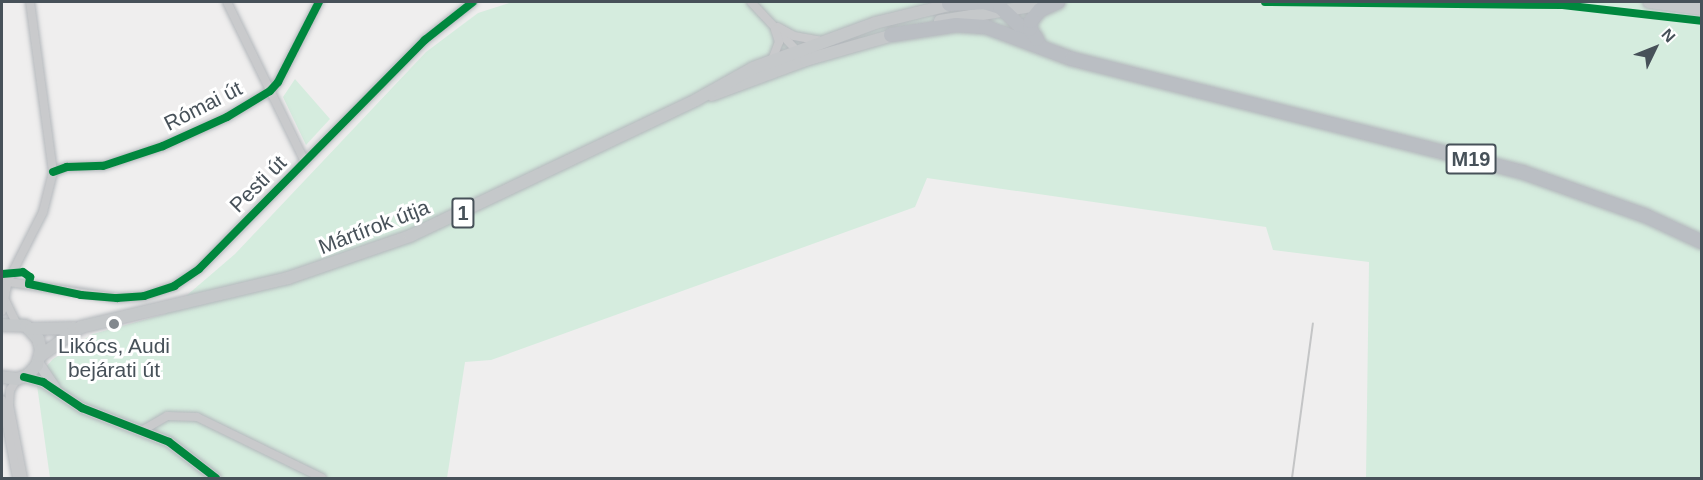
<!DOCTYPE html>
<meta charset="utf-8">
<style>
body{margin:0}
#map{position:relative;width:1703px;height:480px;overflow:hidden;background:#efeeee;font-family:Helvetica,sans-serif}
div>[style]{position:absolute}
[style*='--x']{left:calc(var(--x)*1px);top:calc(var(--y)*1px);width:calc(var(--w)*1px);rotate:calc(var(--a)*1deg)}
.green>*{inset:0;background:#d5ecde}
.roads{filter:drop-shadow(0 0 2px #b4b8bc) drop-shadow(0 0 2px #b4b8bc)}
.street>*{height:8px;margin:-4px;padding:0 4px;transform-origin:4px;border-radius:4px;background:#c9cacc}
.secondary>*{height:10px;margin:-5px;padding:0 5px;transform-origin:5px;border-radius:5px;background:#c9cbce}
.primary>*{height:12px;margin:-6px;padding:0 6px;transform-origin:6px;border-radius:6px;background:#c5c8ca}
.highway>*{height:14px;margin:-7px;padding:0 7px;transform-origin:7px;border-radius:7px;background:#babec3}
.rail>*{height:2px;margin:-1px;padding:0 1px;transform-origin:1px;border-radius:1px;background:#c4c5c6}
.cycleway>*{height:8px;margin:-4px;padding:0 4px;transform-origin:4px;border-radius:4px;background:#00873e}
.dots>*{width:16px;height:16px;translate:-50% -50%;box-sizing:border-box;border:3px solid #fff;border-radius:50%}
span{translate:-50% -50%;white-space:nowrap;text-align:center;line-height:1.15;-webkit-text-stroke:6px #fff;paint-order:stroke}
.shield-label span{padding:2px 4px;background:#fff;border:2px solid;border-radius:4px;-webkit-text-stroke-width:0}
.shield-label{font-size:20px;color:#475159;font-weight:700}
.street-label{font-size:21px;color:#475159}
.poi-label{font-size:21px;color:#475159}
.frame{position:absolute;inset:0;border:3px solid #475159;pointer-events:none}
.north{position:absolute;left:1625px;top:18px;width:60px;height:60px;-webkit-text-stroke:4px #fff;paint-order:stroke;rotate:47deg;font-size:16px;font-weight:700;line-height:24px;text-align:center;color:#475159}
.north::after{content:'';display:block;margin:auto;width:21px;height:27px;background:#475159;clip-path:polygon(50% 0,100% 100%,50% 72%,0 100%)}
</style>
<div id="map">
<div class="green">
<i style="clip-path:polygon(512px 2px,1701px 2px,1701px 478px,1366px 478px,1369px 262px,1273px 250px,1266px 227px,927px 178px,915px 207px,491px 360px,465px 362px,447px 478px,50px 478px,36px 378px,53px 359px,93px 334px,165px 314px,235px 254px,426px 52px,478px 13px)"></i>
<i style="clip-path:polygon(295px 79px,330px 119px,306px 145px,283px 97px)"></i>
</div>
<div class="roads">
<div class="street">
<i style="--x:227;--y:2;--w:178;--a:64"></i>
<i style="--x:751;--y:2;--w:70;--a:46.7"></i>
<i style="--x:778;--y:27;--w:18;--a:29"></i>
<i style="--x:794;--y:36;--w:27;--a:10"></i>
<i style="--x:772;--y:60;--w:19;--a:-69"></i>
<i style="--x:779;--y:42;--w:13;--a:-108"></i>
<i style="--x:53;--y:172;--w:15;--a:-20"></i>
<i style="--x:67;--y:167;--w:36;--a:-2"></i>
<i style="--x:103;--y:166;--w:63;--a:-18.4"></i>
<i style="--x:163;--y:146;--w:70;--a:-24.4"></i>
<i style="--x:227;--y:117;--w:50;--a:-31.2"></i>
<i style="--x:270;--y:91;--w:12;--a:-48"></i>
<i style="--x:278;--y:82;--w:90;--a:-62.9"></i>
<i style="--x:2;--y:281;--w:116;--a:8.4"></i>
<i style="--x:117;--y:298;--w:27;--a:-4"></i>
<i style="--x:144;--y:296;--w:32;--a:-18"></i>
<i style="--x:174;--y:286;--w:30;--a:-34"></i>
<i style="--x:199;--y:269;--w:322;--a:-45.4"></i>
<i style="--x:425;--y:40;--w:61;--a:-38.4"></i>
<i style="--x:5;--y:300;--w:25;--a:64"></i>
<i style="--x:2;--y:311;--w:31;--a:-79"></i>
<i style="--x:8;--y:281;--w:77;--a:-63.1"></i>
<i style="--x:43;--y:212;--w:41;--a:-76"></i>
<i style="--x:53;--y:172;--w:172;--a:-97.7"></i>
<i style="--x:17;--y:379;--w:13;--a:122"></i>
<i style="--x:10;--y:390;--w:15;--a:94"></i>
<i style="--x:9;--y:405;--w:74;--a:79.1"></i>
<i style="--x:2;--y:400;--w:79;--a:79.1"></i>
<i style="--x:143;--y:430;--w:28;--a:-30"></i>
<i style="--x:167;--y:416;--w:30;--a:2"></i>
<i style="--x:197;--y:417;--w:139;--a:26"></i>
</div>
<div class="secondary">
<i style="--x:38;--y:362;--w:30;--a:56"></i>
<i style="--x:24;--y:377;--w:20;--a:15"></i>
<i style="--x:43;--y:382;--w:47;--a:33.7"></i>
<i style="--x:82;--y:408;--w:93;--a:21.3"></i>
<i style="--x:169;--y:442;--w:59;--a:37.5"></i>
</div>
<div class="primary">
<i style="--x:1649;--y:2;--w:53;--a:7.5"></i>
<i style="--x:940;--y:21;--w:111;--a:-9.3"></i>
<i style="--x:712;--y:95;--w:100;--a:-20.4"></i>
<i style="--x:806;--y:60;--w:98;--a:-16"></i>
<i style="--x:2;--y:325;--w:24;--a:2"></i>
<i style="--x:26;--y:326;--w:18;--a:47"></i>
<i style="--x:38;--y:339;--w:11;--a:75"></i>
<i style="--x:41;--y:350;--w:16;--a:105"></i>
<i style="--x:37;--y:365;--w:13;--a:132"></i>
<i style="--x:28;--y:375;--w:12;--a:160"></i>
<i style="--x:17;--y:379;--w:15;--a:-172"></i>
<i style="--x:31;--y:329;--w:43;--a:-1.3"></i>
<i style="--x:40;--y:356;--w:50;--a:-35.3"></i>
<i style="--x:81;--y:327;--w:213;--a:-13.3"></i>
<i style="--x:288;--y:278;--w:129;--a:-19"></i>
<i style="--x:410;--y:236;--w:317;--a:-25.4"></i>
<i style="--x:696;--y:100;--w:65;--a:-29.3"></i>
<i style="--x:753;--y:68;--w:130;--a:-20.2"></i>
<i style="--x:875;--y:23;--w:84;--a:-13.7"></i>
</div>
<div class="highway">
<i style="--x:949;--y:4;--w:35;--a:-3"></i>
<i style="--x:984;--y:2;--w:17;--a:17"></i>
<i style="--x:1000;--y:7;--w:55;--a:43.5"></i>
<i style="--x:891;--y:35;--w:66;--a:-8.7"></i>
<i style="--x:956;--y:25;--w:30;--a:4"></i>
<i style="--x:986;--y:27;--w:92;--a:20.4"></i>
<i style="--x:1072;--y:59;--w:464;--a:14.1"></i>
<i style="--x:1522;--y:172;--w:132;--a:19.5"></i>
<i style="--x:1646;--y:216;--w:62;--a:24.9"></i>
<i style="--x:1037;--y:39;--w:12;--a:-125"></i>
<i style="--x:1030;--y:29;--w:8;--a:-83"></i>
<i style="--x:1031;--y:21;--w:14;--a:-51"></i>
<i style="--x:1040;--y:10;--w:20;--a:-24"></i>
</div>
</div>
<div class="rail">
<i style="--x:1292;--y:478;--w:156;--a:-82.3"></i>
</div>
<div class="cycleway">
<i style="--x:1265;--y:2;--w:297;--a:0.6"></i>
<i style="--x:1562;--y:5;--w:141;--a:6.5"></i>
<i style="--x:53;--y:172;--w:15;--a:-20"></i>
<i style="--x:67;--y:167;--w:36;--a:-2"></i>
<i style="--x:103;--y:166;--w:63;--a:-18.4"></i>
<i style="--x:163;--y:146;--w:70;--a:-24.4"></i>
<i style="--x:227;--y:117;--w:50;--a:-31.2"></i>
<i style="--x:270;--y:91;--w:12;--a:-48"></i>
<i style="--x:278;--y:82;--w:90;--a:-62.9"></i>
<i style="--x:2;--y:274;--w:21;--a:-5"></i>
<i style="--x:23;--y:272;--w:9;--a:36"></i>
<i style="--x:30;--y:277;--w:7;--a:98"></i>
<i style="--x:29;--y:284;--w:53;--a:11.9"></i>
<i style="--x:81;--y:295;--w:36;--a:5"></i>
<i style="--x:117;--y:298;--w:27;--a:-4"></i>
<i style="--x:144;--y:296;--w:32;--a:-18"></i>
<i style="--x:174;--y:286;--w:30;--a:-34"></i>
<i style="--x:199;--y:269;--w:322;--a:-45.4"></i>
<i style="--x:425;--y:40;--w:61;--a:-38.4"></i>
<i style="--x:24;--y:377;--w:20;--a:15"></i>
<i style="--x:43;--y:382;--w:47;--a:33.7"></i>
<i style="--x:82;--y:408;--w:93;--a:21.3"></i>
<i style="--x:169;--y:442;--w:59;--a:37.5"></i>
</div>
<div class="dots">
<i style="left:114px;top:324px;background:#82888d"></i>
</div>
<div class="shield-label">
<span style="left:1471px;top:159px">M19</span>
<span style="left:463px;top:213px">1</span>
</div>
<div class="street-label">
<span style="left:203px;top:106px;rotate:-27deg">Római út</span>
<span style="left:258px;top:184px;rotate:-45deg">Pesti út</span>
<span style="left:374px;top:227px;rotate:-21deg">Mártírok útja</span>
</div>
<div class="poi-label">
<span style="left:114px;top:358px">Likócs, Audi<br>bejárati út</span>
</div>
<div class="frame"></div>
<div class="north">N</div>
</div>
